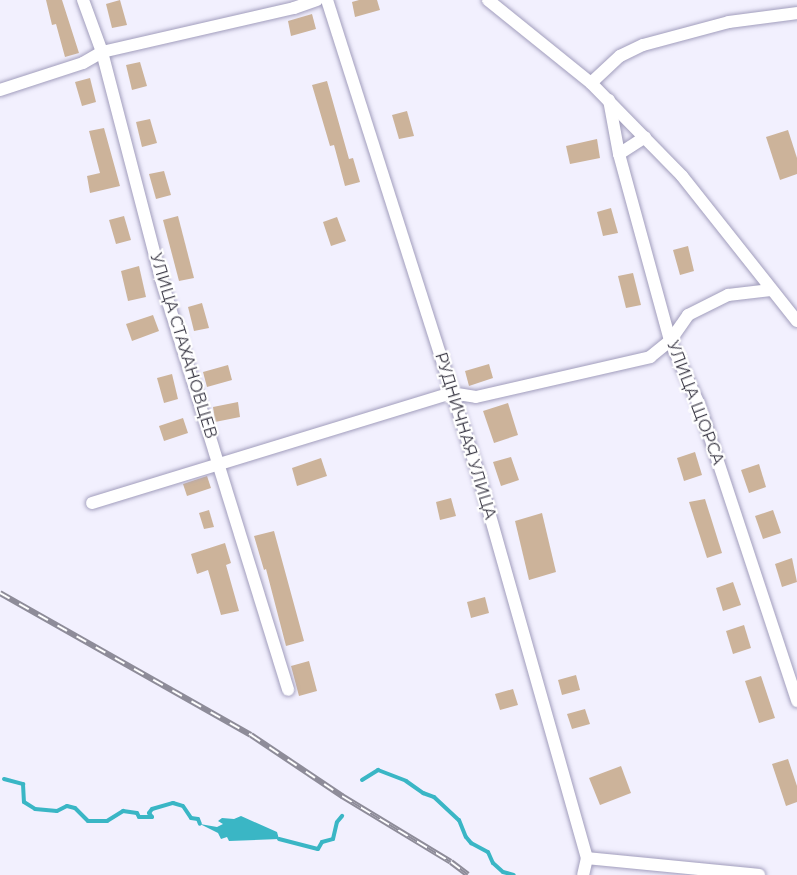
<!DOCTYPE html>
<meta charset="utf-8">
<style>
body{margin:0}
#map{position:relative;width:797px;height:875px;overflow:hidden;background:#f2f0fe;font-family:Montserrat,sans-serif}
div>[style]{position:absolute}
[style*='--x']{left:calc(var(--x)*1px);top:calc(var(--y)*1px);width:calc(var(--w)*1px);rotate:calc(var(--a)*1deg)}
.water>*{inset:0;background:#3ab6c5}
.stream>*{height:4px;margin:-2px;padding:0 2px;transform-origin:2px;border-radius:2px;background:#3ab6c5}
.building>*{inset:0;background:#ccb39a}
.roads{filter:drop-shadow(0 0 2px #a19dbc) drop-shadow(0 0 2px #a19dbc)}
.minor>*{height:12px;margin:-6px;padding:0 6px;transform-origin:6px;border-radius:6px;background:#fff}
.rail>*{height:6px;margin-top:-3px;transform-origin:0;background:repeating-linear-gradient(90deg,#fff 0 11px,#8e8c99 0 22px);box-sizing:border-box;border-block:2px solid #8e8c99}
span{translate:-50% -50%;white-space:nowrap;text-align:center;line-height:1.15;-webkit-text-stroke:4.5px #fff;paint-order:stroke}
.street-label{font-size:16px;color:#363441}
</style>
<div id="map">
<div class="water">
<i style="clip-path:polygon(241px 816px,277px 832px,279px 839px,229px 841px,227px 837px,221px 839px,218px 833px,200px 824px,217px 827px,223px 824px,218px 821px,222px 818px,234px 819px)"></i>
</div>
<div class="stream">
<i style="--x:4;--y:779;--w:20;--a:15"></i>
<i style="--x:23;--y:784;--w:18;--a:87"></i>
<i style="--x:24;--y:802;--w:13;--a:32"></i>
<i style="--x:35;--y:809;--w:22;--a:5"></i>
<i style="--x:57;--y:811;--w:11;--a:-27"></i>
<i style="--x:67;--y:806;--w:8;--a:14"></i>
<i style="--x:75;--y:808;--w:18;--a:45"></i>
<i style="--x:88;--y:821;--w:19;--a:0"></i>
<i style="--x:107;--y:821;--w:19;--a:-32"></i>
<i style="--x:123;--y:811;--w:14;--a:8"></i>
<i style="--x:137;--y:813;--w:4;--a:63"></i>
<i style="--x:139;--y:817;--w:13;--a:0"></i>
<i style="--x:152;--y:817;--w:5;--a:-127"></i>
<i style="--x:149;--y:813;--w:5;--a:-53"></i>
<i style="--x:152;--y:809;--w:22;--a:-16"></i>
<i style="--x:173;--y:803;--w:10;--a:17"></i>
<i style="--x:183;--y:806;--w:14;--a:56"></i>
<i style="--x:191;--y:818;--w:7;--a:8"></i>
<i style="--x:198;--y:819;--w:5;--a:68"></i>
<i style="--x:362;--y:780;--w:19;--a:-32"></i>
<i style="--x:378;--y:770;--w:30;--a:21"></i>
<i style="--x:406;--y:781;--w:21;--a:35"></i>
<i style="--x:423;--y:793;--w:12;--a:20"></i>
<i style="--x:434;--y:797;--w:34;--a:43"></i>
<i style="--x:459;--y:820;--w:18;--a:68"></i>
<i style="--x:466;--y:837;--w:8;--a:50"></i>
<i style="--x:471;--y:843;--w:19;--a:28"></i>
<i style="--x:488;--y:852;--w:12;--a:66"></i>
<i style="--x:493;--y:863;--w:13;--a:42"></i>
<i style="--x:503;--y:872;--w:11;--a:15"></i>
<i style="--x:279;--y:839;--w:40;--a:14.4"></i>
<i style="--x:318;--y:849;--w:8;--a:-60"></i>
<i style="--x:322;--y:842;--w:11;--a:-15"></i>
<i style="--x:333;--y:839;--w:17;--a:-77"></i>
<i style="--x:337;--y:822;--w:8;--a:-50"></i>
</div>
<div class="building">
<i style="clip-path:polygon(46px 0,62px 0,79px 53px,65px 57px,56px 24px,52px 25px)"></i>
<i style="clip-path:polygon(120px 0,127px 25px,112px 28px,106px 4px)"></i>
<i style="clip-path:polygon(359px 0,377px 0,380px 10px,355px 17px,352px 2px)"></i>
<i style="clip-path:polygon(312px 14px,316px 29px,291px 36px,288px 21px)"></i>
<i style="clip-path:polygon(140px 62px,147px 86px,132px 90px,126px 65px)"></i>
<i style="clip-path:polygon(90px 78px,96px 102px,82px 106px,75px 82px)"></i>
<i style="clip-path:polygon(327px 81px,349px 159px,353px 158px,360px 182px,345px 186px,334px 145px,330px 146px,312px 85px)"></i>
<i style="clip-path:polygon(407px 111px,414px 136px,399px 139px,392px 115px)"></i>
<i style="clip-path:polygon(150px 119px,157px 143px,142px 147px,136px 122px)"></i>
<i style="clip-path:polygon(104px 128px,120px 186px,90px 193px,87px 176px,100px 173px,89px 131px)"></i>
<i style="clip-path:polygon(788px 130px,797px 158px,797px 174px,780px 180px,766px 137px)"></i>
<i style="clip-path:polygon(597px 139px,600px 158px,570px 164px,566px 146px)"></i>
<i style="clip-path:polygon(164px 171px,171px 195px,156px 199px,149px 174px)"></i>
<i style="clip-path:polygon(611px 208px,618px 233px,603px 236px,597px 212px)"></i>
<i style="clip-path:polygon(124px 216px,131px 240px,116px 244px,109px 220px)"></i>
<i style="clip-path:polygon(178px 216px,194px 278px,179px 281px,163px 220px)"></i>
<i style="clip-path:polygon(337px 217px,346px 241px,331px 246px,323px 222px)"></i>
<i style="clip-path:polygon(688px 246px,694px 271px,680px 275px,673px 250px)"></i>
<i style="clip-path:polygon(139px 266px,146px 297px,128px 301px,121px 271px)"></i>
<i style="clip-path:polygon(633px 273px,641px 305px,626px 308px,618px 276px)"></i>
<i style="clip-path:polygon(202px 303px,209px 328px,194px 331px,188px 307px)"></i>
<i style="clip-path:polygon(153px 315px,159px 331px,132px 341px,126px 324px)"></i>
<i style="clip-path:polygon(489px 364px,493px 378px,469px 386px,465px 371px)"></i>
<i style="clip-path:polygon(228px 365px,232px 380px,207px 387px,203px 372px)"></i>
<i style="clip-path:polygon(172px 374px,178px 399px,164px 403px,157px 378px)"></i>
<i style="clip-path:polygon(238px 402px,240px 417px,215px 422px,213px 407px)"></i>
<i style="clip-path:polygon(508px 403px,518px 435px,494px 443px,483px 411px)"></i>
<i style="clip-path:polygon(183px 418px,188px 433px,164px 441px,159px 426px)"></i>
<i style="clip-path:polygon(695px 452px,702px 475px,684px 481px,677px 458px)"></i>
<i style="clip-path:polygon(511px 457px,519px 480px,501px 486px,493px 462px)"></i>
<i style="clip-path:polygon(321px 458px,327px 476px,297px 486px,292px 468px)"></i>
<i style="clip-path:polygon(759px 464px,766px 487px,749px 493px,741px 470px)"></i>
<i style="clip-path:polygon(207px 476px,211px 488px,187px 496px,183px 484px)"></i>
<i style="clip-path:polygon(451px 498px,456px 516px,440px 520px,436px 502px)"></i>
<i style="clip-path:polygon(705px 499px,722px 553px,707px 558px,689px 502px)"></i>
<i style="clip-path:polygon(209px 510px,214px 527px,204px 529px,199px 513px)"></i>
<i style="clip-path:polygon(773px 510px,781px 533px,763px 539px,755px 516px)"></i>
<i style="clip-path:polygon(542px 513px,556px 572px,529px 580px,515px 521px)"></i>
<i style="clip-path:polygon(274px 531px,304px 641px,286px 646px,266px 569px,264px 570px,254px 536px)"></i>
<i style="clip-path:polygon(225px 543px,231px 563px,226px 565px,239px 611px,221px 615px,208px 570px,197px 574px,191px 554px)"></i>
<i style="clip-path:polygon(792px 558px,797px 582px,782px 587px,775px 564px)"></i>
<i style="clip-path:polygon(733px 582px,741px 605px,723px 611px,716px 588px)"></i>
<i style="clip-path:polygon(485px 597px,489px 613px,471px 618px,467px 602px)"></i>
<i style="clip-path:polygon(744px 625px,751px 648px,733px 654px,726px 631px)"></i>
<i style="clip-path:polygon(309px 661px,317px 691px,299px 696px,291px 666px)"></i>
<i style="clip-path:polygon(576px 675px,580px 690px,562px 695px,558px 680px)"></i>
<i style="clip-path:polygon(761px 676px,775px 718px,759px 723px,745px 681px)"></i>
<i style="clip-path:polygon(513px 689px,518px 705px,500px 710px,495px 694px)"></i>
<i style="clip-path:polygon(585px 709px,590px 724px,572px 729px,567px 714px)"></i>
<i style="clip-path:polygon(788px 759px,797px 786px,797px 802px,786px 806px,772px 764px)"></i>
<i style="clip-path:polygon(621px 766px,631px 793px,600px 805px,589px 778px)"></i>
</div>
<div class="roads">
<div class="minor">
<i style="--x:83;--y:0;--w:55;--a:69.9"></i>
<i style="--x:102;--y:52;--w:235;--a:75.4"></i>
<i style="--x:161;--y:279;--w:430;--a:72.8"></i>
<i style="--x:327;--y:0;--w:489;--a:72.3"></i>
<i style="--x:476;--y:466;--w:407;--a:74.2"></i>
<i style="--x:587;--y:858;--w:17;--a:103"></i>
<i style="--x:488;--y:0;--w:132;--a:38.9"></i>
<i style="--x:591;--y:83;--w:130;--a:45.6"></i>
<i style="--x:682;--y:176;--w:185;--a:51.6"></i>
<i style="--x:591;--y:83;--w:40;--a:-43"></i>
<i style="--x:620;--y:56;--w:25;--a:-26"></i>
<i style="--x:643;--y:45;--w:89;--a:-15"></i>
<i style="--x:729;--y:22;--w:69;--a:-7.5"></i>
<i style="--x:0;--y:90;--w:87;--a:-18"></i>
<i style="--x:83;--y:63;--w:22;--a:-30"></i>
<i style="--x:102;--y:52;--w:197;--a:-12.9"></i>
<i style="--x:294;--y:8;--w:24;--a:-19"></i>
<i style="--x:609;--y:100;--w:55;--a:79.5"></i>
<i style="--x:619;--y:154;--w:194;--a:74.7"></i>
<i style="--x:670;--y:341;--w:69;--a:65.3"></i>
<i style="--x:699;--y:404;--w:313;--a:71.7"></i>
<i style="--x:619;--y:154;--w:31;--a:-33"></i>
<i style="--x:92;--y:503;--w:375;--a:-17"></i>
<i style="--x:451;--y:393;--w:25;--a:9"></i>
<i style="--x:476;--y:397;--w:179;--a:-12.9"></i>
<i style="--x:650;--y:357;--w:26;--a:-39"></i>
<i style="--x:670;--y:341;--w:32;--a:-55"></i>
<i style="--x:688;--y:315;--w:45;--a:-26.6"></i>
<i style="--x:728;--y:295;--w:43;--a:-6.6"></i>
<i style="--x:587;--y:858;--w:173;--a:5.6"></i>
</div>
</div>
<div class="rail">
<i style="--x:0;--y:593;--w:288;--a:29.5"></i>
<i style="--x:251;--y:735;--w:110;--a:33.8"></i>
<i style="--x:342;--y:796;--w:127;--a:31.2"></i>
<i style="--x:451;--y:862;--w:21;--a:37"></i>
</div>
<div class="street-label">
<span style="left:183px;top:346px;rotate:73deg">УЛИЦА СТАХАНОВЦЕВ</span>
<span style="left:695px;top:403px;rotate:69deg">УЛИЦА ЩОРСА</span>
<span style="left:465px;top:436px;rotate:73deg">РУДНИЧНАЯ УЛИЦА</span>
</div>
</div>
